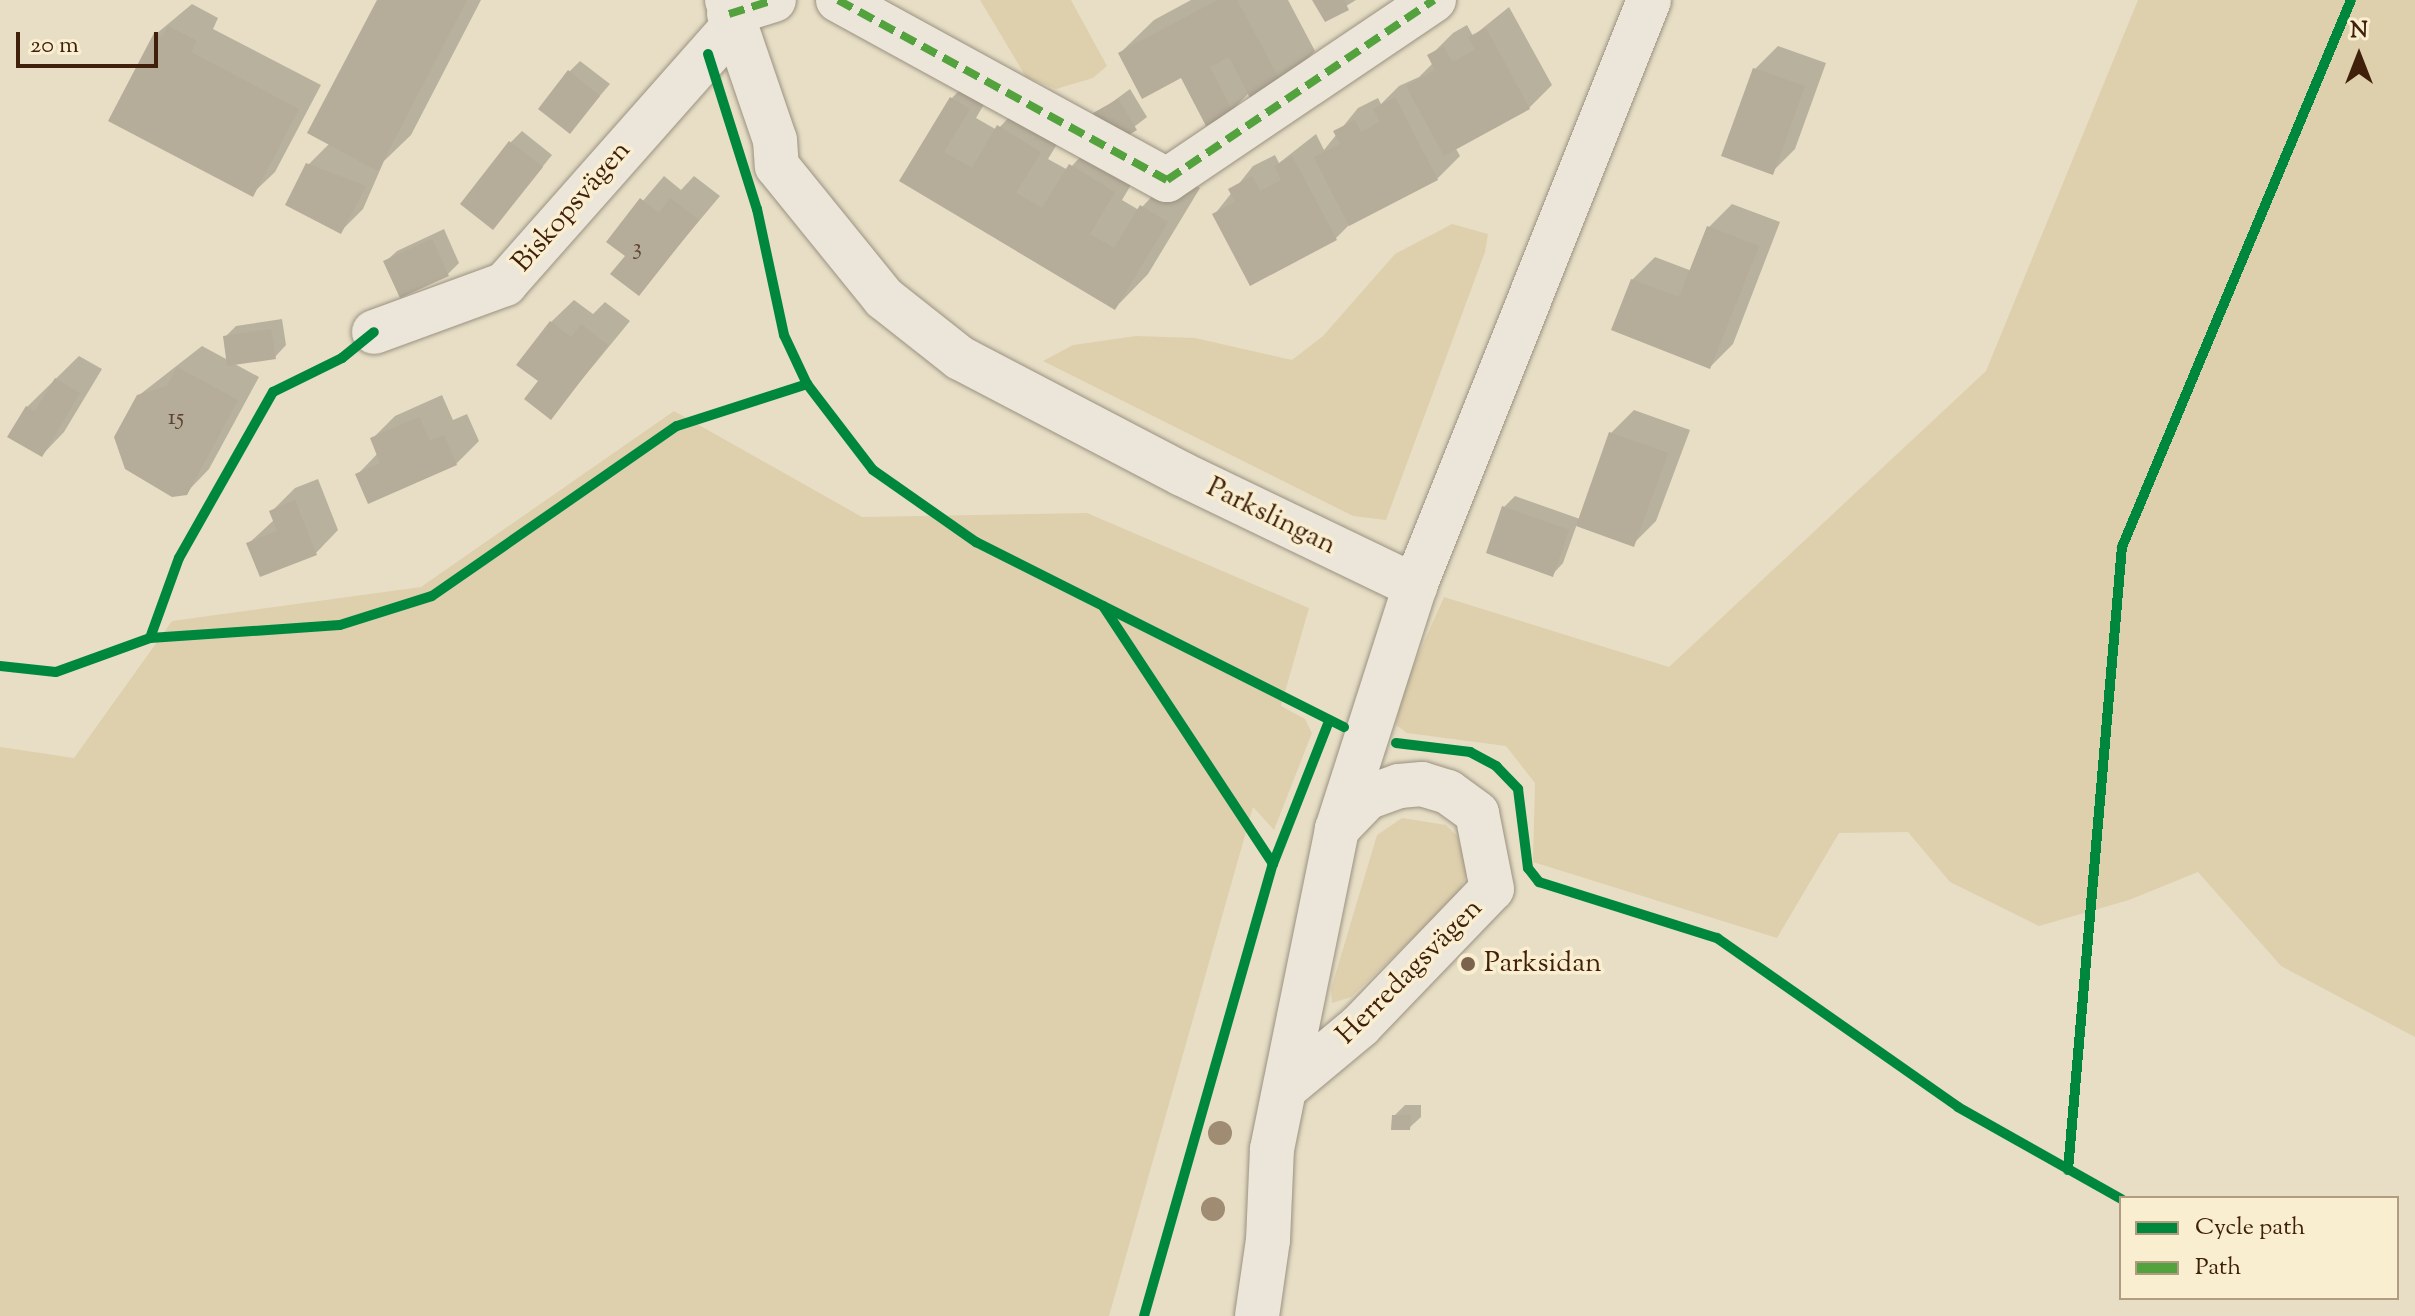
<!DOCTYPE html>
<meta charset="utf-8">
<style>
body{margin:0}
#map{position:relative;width:2415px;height:1316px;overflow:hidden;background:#e7dec5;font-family:"Sorts Mill Goudy",serif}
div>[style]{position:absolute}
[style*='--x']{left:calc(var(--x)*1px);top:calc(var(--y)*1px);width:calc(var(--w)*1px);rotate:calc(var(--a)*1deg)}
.green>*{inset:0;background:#ded0ad}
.shadow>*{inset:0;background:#0003}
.building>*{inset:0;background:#b5ac9a}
.roads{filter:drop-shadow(0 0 2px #9b9180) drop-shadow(0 0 2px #9b9180)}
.minor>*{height:44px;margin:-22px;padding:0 22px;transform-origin:22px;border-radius:22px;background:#ebe6d9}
.quiet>*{height:8px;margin-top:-4px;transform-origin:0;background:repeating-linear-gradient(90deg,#54a23e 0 16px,transparent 0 24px)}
.cycleway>*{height:10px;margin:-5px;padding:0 5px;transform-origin:5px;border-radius:5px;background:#00873e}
.trees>*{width:24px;height:24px;margin:-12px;border-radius:50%;background:#a08c72}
.dots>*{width:22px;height:22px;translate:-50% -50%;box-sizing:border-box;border:4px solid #f9eed0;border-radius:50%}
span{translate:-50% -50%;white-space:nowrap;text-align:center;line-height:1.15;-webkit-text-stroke:7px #f9eed0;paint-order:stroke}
.number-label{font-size:24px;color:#5d432f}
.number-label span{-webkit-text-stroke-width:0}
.street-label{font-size:28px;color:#40200b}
.poi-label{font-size:28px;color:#40200b}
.left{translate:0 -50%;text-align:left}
.legend{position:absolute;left:2119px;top:1196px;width:280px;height:104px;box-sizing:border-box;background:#f9eed0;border:2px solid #af9c81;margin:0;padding:10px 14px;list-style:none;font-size:24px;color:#40200b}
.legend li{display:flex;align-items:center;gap:16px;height:40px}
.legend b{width:40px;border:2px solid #af9c81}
.north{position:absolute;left:2319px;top:16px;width:80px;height:80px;-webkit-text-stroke:6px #f9eed0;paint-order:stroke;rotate:0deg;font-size:22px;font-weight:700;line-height:32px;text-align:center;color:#40200b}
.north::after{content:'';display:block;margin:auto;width:28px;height:36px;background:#40200b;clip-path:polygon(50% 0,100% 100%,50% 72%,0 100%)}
.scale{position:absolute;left:16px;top:32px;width:142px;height:36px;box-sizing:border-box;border:4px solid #40200b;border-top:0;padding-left:10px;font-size:24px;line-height:28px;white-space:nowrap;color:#40200b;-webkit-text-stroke:6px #f9eed0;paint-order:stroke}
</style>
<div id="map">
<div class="green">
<i style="clip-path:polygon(980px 0,1071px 0,1107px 66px,1093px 78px,1056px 89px,1026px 77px)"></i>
<i style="clip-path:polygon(2138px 0,2415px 0,2415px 1037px,2281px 966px,2198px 872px,2129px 900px,2039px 926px,1950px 882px,1908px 832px,1839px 833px,1777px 938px,1533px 862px,1535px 783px,1506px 746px,1407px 733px,1396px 725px,1402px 692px,1444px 597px,1669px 667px,1986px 371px)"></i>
<i style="clip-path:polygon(1452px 224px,1488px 234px,1485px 252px,1386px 520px,1353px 516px,1043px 361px,1073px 345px,1136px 336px,1195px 338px,1292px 360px,1323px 336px,1395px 254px)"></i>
<i style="clip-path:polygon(674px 411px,862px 517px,1087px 513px,1309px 608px,1281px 706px,1305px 719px,1312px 733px,1274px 830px,1253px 807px,1109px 1316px,0 1316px,0 747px,74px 758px,172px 621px,421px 587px)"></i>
<i style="clip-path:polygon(1402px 818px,1446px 825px,1457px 836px,1468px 870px,1459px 894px,1351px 997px,1332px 1003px,1331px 989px,1377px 835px)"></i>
</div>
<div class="shadow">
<i style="clip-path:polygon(379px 0,481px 0,411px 135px,384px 161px,363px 209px,340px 232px,308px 165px,330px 143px)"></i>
<i style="clip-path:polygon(1191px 0,1288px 0,1315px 51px,1281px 85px,1250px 92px,1232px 110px,1181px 76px,1120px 53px,1154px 20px)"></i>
<i style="clip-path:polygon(1314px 0,1356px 0,1325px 19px)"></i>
<i style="clip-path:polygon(192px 4px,218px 18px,213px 29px,321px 85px,275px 172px,252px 194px,156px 34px)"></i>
<i style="clip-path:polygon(1509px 7px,1552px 85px,1529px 108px,1455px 147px,1460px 156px,1437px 179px,1351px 223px,1336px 238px,1214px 215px,1253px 166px,1275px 155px,1279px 163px,1316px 134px,1324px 150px,1358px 108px,1378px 98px,1381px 104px,1399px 86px,1419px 77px,1432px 64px,1430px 56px,1453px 33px,1467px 25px,1473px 36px)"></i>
<i style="clip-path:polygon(1778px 46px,1826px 63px,1795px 149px,1772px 172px,1755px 69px)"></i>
<i style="clip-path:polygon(580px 61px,610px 84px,570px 131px,569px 72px)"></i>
<i style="clip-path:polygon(984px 65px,1001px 75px,976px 118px,997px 130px,1032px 93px,1073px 118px,1048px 159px,1068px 170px,1106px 130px,1096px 114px,1130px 89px,1147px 117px,1117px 140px,1147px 158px,1122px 200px,1139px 210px,1175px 173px,1200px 188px,1148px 274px,1115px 308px,902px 180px,951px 99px)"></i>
<i style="clip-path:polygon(522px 131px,552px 155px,493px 228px,511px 142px)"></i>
<i style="clip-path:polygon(664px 176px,681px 190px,694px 176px,720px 196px,638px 294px,628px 256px,609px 241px)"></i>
<i style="clip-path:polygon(1732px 204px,1780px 222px,1733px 344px,1710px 367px,1632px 280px,1655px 257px,1692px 271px,1709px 227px)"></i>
<i style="clip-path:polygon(444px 229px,459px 263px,448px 274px,385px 262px,397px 251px)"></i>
<i style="clip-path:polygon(574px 300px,593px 314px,605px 302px,630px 321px,551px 417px,551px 322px)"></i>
<i style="clip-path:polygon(282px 319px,286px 345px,275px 357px,233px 363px,259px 377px,209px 469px,186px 493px,138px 396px,202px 346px,228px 360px,225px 337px,236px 326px)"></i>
<i style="clip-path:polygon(79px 356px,102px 369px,64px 432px,42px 455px,27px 407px)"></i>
<i style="clip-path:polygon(442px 395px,453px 420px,467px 414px,479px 441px,456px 464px,357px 475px,378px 453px,372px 439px,395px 416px)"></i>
<i style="clip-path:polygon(1634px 410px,1690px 430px,1656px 521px,1633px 544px,1577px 524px,1563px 563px,1552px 575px,1504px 507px,1515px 496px,1580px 519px,1611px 433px)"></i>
<i style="clip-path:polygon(318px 479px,338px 530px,316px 553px,248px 544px,275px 519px,272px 511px,295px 488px)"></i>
<i style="clip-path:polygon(1405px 1105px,1421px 1105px,1421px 1117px,1409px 1128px,1394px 1116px)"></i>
</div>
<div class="building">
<i style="clip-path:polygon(377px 0,467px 0,378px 171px,307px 133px)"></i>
<i style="clip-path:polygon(1218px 0,1237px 0,1283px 86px,1252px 102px,1229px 57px,1210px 67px,1233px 112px,1206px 126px,1181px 78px,1142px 99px,1118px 53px)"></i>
<i style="clip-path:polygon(1312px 0,1344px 0,1349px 10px,1325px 22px)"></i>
<i style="clip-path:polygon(168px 26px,197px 41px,191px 52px,299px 109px,253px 197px,108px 121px,154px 33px,162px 37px)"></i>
<i style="clip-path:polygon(1486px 28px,1530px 109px,1444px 156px,1406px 86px,1435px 70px,1427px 55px,1444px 46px,1452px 62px,1475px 50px,1468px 37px)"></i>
<i style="clip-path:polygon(1753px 68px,1805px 86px,1773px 175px,1721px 156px)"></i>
<i style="clip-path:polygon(568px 70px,600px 96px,570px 134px,538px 109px)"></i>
<i style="clip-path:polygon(950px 97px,970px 109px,944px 152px,972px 168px,997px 125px,1041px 152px,1016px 193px,1042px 208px,1069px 164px,1115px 192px,1090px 234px,1114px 248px,1140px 205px,1168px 222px,1115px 310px,899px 181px)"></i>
<i style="clip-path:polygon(1395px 97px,1438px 180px,1349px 226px,1314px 157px,1340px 144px,1333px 131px,1355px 120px,1361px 132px,1380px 122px,1373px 109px)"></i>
<i style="clip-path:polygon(1118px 99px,1137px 130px,1112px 145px,1093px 113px)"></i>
<i style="clip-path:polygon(509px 141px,543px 167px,493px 230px,460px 204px)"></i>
<i style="clip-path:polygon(1292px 156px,1337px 240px,1250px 286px,1212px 214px,1235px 202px,1228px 189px,1252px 176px,1260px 191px,1281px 180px,1274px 166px)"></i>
<i style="clip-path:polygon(306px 163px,366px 186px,341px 234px,285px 205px)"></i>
<i style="clip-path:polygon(640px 198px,659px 213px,670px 198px,699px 220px,639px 296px,610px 274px,625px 256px,606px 242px)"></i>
<i style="clip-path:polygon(1707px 226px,1759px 246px,1710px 369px,1611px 330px,1631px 279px,1679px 297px)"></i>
<i style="clip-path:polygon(432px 239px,449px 276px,400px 298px,383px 261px)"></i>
<i style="clip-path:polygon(550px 321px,571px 337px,581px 324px,608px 345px,551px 420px,524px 399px,538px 381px,516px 365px)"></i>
<i style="clip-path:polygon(271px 329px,276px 359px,227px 366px,223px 336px)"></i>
<i style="clip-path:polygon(177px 367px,238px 400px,187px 495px,172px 497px,125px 469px,114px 437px,137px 395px,167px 386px)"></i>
<i style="clip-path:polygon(55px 378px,80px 393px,42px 457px,7px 437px,26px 406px,35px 411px)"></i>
<i style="clip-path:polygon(419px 417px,430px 441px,444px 435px,457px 465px,368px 504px,355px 474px,380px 463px,370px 438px)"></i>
<i style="clip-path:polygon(1609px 432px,1668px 453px,1634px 547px,1576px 526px)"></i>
<i style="clip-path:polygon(295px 500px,317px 555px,260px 577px,246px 543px,277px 531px,269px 511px)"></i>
<i style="clip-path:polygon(1502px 506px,1569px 530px,1553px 577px,1486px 553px)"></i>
<i style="clip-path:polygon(1392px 1115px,1411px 1115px,1410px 1130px,1391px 1130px)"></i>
</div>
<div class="roads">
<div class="minor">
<i style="--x:727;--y:0;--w:148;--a:71.1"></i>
<i style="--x:775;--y:140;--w:26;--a:86"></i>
<i style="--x:777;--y:166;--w:170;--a:51"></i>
<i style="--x:884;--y:298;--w:97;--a:38.3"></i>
<i style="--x:960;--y:358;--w:250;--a:27.6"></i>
<i style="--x:1182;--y:474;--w:259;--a:25.7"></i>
<i style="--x:838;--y:0;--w:375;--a:28.7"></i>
<i style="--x:1167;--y:180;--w:322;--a:-34"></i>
<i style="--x:729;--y:14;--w:47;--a:-17.3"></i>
<i style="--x:374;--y:332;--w:140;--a:-20.1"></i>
<i style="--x:505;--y:284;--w:343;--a:-48.5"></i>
<i style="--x:1288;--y:1086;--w:94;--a:-39.8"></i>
<i style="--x:1360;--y:1026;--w:190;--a:-46.1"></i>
<i style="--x:1492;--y:889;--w:77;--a:-101.2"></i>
<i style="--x:1477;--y:813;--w:36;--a:-144"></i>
<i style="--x:1448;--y:792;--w:27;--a:-163"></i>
<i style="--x:1422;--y:784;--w:23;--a:175"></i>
<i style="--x:1399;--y:786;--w:33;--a:160"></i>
<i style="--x:1368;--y:797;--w:45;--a:134.1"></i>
<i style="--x:1257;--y:1316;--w:77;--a:-81.8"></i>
<i style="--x:1268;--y:1240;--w:91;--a:-87.5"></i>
<i style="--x:1272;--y:1149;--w:327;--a:-78.5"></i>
<i style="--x:1337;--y:829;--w:255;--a:-72.2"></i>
<i style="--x:1415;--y:586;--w:631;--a:-68.23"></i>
</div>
</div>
<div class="quiet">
<i style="--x:838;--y:0;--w:375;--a:28.7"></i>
<i style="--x:1167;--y:180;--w:322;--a:-34"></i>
<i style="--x:729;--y:14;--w:47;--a:-17.3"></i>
</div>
<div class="cycleway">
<i style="--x:708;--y:54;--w:163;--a:72.5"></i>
<i style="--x:757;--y:209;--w:129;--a:77.9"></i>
<i style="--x:784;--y:335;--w:54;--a:64.9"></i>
<i style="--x:807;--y:384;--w:108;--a:52.5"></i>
<i style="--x:873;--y:470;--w:126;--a:35"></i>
<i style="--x:976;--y:542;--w:412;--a:26.7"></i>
<i style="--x:1103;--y:606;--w:309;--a:56.6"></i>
<i style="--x:150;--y:638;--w:85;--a:-70.1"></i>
<i style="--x:179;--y:558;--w:191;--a:-60.5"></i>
<i style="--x:273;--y:392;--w:77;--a:-26.2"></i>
<i style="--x:342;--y:358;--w:41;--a:-39.1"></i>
<i style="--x:0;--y:666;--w:56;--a:6.1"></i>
<i style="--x:56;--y:672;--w:100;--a:-19.9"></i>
<i style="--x:150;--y:638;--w:190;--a:-3.9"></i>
<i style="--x:340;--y:625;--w:96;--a:-17.5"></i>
<i style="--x:432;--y:596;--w:298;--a:-34.8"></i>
<i style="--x:677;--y:426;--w:137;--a:-17.9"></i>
<i style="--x:1396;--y:743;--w:75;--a:6.9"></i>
<i style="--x:1470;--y:752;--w:30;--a:28"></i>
<i style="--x:1496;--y:766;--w:32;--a:46"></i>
<i style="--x:1518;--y:789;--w:80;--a:82.8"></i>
<i style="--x:1528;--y:868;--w:18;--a:52"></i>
<i style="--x:1539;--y:882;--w:187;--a:17.5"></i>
<i style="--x:1717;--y:938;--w:294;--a:35"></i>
<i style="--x:1958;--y:1107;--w:187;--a:29.4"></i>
<i style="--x:2068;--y:1170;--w:625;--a:-85.05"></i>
<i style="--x:2122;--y:547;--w:593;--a:-67.28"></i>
<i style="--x:1144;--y:1316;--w:470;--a:-74.1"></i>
<i style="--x:1273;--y:864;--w:154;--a:-68.6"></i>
</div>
<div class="trees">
<i style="left:1220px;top:1133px"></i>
<i style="left:1213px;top:1209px"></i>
</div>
<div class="dots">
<i style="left:1468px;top:964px;background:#7a624c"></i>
</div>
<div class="number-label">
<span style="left:637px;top:249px">3</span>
<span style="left:176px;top:419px">15</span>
</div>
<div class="street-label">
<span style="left:572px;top:207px;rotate:-49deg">Biskopsvägen</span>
<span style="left:1271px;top:517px;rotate:26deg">Parkslingan</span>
<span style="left:1410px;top:972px;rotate:-45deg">Herredagsvägen</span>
</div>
<div class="poi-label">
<span class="left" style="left:1484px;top:964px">Parksidan</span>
</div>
<ul class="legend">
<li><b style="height:10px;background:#00873e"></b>Cycle path</li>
<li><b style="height:10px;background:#54a23e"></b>Path</li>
</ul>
<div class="north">N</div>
<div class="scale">20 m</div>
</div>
